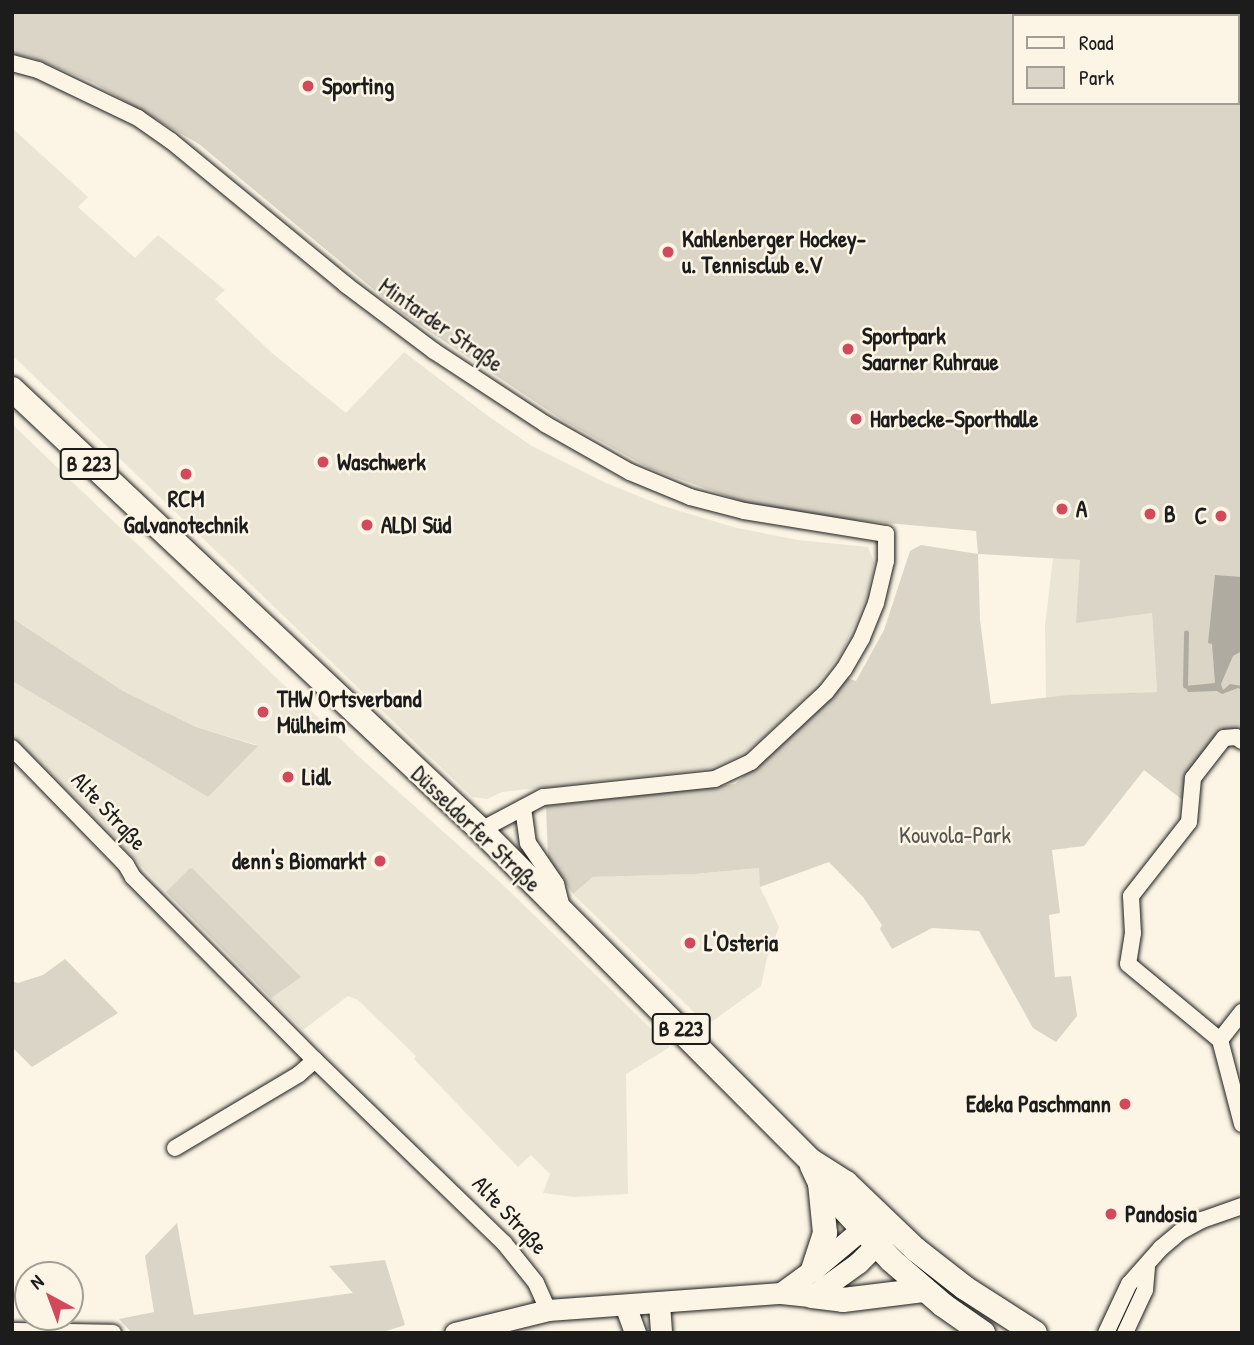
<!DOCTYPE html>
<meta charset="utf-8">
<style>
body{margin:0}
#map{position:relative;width:1254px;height:1345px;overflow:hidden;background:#fcf5e5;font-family:"Patrick Hand",sans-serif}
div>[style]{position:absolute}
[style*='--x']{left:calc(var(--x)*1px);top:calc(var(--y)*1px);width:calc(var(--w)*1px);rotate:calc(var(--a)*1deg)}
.built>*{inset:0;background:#ebe5d6}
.green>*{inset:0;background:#dbd5c8}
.water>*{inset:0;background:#b0aba1}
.stream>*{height:4.5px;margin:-2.25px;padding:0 2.25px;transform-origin:2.25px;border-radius:2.25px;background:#b0aba1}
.roads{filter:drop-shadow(0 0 2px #1c1c1c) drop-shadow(0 0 2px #1c1c1c)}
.street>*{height:16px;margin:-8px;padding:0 8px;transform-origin:8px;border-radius:8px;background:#fcf5e5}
.secondary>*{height:21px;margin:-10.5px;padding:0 10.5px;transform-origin:10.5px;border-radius:10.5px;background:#fcf5e5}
.primary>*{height:24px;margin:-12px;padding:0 12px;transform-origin:12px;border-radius:12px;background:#fcf5e5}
.dots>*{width:19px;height:19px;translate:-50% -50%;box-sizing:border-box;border:4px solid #fcf5e5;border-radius:50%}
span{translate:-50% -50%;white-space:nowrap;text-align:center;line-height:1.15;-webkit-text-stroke:5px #fcf5e5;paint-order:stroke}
.shield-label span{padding:2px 5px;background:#fcf5e5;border:2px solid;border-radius:5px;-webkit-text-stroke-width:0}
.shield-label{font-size:21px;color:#1c1c1c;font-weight:700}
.poi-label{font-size:23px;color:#1c1c1c;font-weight:700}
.left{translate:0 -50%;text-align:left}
.right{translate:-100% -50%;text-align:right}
.street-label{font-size:23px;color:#1c1c1c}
.park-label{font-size:23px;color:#555450}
.frame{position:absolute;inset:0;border:14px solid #1c1c1c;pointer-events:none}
.legend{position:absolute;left:1012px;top:14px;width:228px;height:91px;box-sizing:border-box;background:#fcf5e5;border:2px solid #a29e95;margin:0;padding:9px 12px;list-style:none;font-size:21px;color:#1c1c1c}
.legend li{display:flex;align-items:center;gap:14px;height:35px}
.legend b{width:35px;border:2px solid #a29e95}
.north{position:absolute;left:14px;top:1261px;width:70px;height:70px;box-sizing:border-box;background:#fcf5e5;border:2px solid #a29e95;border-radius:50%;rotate:319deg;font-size:19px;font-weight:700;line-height:28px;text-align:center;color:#1c1c1c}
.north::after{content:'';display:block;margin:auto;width:24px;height:32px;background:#d1495b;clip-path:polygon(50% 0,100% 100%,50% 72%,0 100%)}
</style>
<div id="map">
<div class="built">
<i style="clip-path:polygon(12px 128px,88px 197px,78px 207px,135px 258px,158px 235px,225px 290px,215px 299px,272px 353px,346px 413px,404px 352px,488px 416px,532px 446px,606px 483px,663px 506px,737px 528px,798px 540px,868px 547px,874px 562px,867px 596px,842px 652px,809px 693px,759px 742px,733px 759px,708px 769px,502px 792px,487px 799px,472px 797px,12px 355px)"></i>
<i style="clip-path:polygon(12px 424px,356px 754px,501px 883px,670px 1047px,626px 1074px,628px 1194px,574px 1197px,543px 1193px,550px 1174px,531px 1155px,518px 1167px,414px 1059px,416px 1056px,358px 1000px,348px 996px,303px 1030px,12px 735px,12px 681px,208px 797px,257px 745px,196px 727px,123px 691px,12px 618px)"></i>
<i style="clip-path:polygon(1053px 558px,1080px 560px,1152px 613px,1157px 692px,1046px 698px,1045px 626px)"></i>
<i style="clip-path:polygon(760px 868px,760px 887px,779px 927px,767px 958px,761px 986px,707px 1025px,573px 894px,593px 877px,695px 874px)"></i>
</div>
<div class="green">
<i style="clip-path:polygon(evenodd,12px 12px,1242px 12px,1242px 730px,1222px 733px,1187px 800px,1180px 798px,1144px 770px,1084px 846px,1052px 850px,1060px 913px,1049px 915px,1055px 977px,1071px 976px,1077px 1016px,1056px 1042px,1033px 1028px,979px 931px,932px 928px,892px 949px,880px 929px,882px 925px,863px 897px,829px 862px,760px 887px,759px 868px,695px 874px,593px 877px,573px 894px,548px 857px,546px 806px,735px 784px,828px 700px,847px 678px,856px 681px,884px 630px,910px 551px,921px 545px,978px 554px,976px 531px,799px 515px,757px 507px,649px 468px,564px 421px,402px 313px,199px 144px,94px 83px,36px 59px,12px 53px,12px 12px,1014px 16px,1238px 16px,1238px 103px,1014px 103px,1014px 16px,12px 12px,978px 554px,1080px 560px,1076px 623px,1152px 613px,1157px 692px,1068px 695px,991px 704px,980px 620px,978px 554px)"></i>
<i style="clip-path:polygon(12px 618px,123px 691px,196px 727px,258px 746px,208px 797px,12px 681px)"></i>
<i style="clip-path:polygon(190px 868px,193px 869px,301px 977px,271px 998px,166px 892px)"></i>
<i style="clip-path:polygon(65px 959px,118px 1013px,32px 1067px,12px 1047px,12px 981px,18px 983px,43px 975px)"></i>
<i style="clip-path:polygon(177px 1223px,194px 1315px,353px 1293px,329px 1266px,385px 1260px,405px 1325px,380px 1333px,132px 1333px,119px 1319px,154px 1312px,145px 1256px)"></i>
</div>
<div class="water">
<i style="clip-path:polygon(1107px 12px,1242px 12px,1242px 46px,1238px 47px,1238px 16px,1110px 16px)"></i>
<i style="clip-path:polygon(1215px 575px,1242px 577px,1242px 651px,1233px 656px,1221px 684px,1223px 690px,1230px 684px,1242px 686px,1242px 690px,1238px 688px,1222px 694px,1217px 691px,1188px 692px,1185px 686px,1215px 683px,1212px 644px,1208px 643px)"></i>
</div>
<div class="stream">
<i style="--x:1185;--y:686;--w:53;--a:-88.9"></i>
</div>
<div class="roads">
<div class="street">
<i style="--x:12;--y:63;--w:27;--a:15"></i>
<i style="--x:38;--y:70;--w:111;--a:25.6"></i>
<i style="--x:138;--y:118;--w:40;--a:34.9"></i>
<i style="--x:171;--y:141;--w:227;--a:39.4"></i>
<i style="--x:346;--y:285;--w:110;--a:36.9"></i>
<i style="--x:434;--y:351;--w:133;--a:33.3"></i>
<i style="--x:545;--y:424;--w:98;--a:29.5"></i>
<i style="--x:630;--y:472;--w:65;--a:22.6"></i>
<i style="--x:690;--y:497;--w:56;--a:14.5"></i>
<i style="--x:744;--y:511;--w:144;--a:9.2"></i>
<i style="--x:886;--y:534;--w:27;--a:90"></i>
<i style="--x:886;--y:561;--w:43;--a:103.4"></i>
<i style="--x:876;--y:603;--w:38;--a:112"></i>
<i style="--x:862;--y:638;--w:36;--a:120"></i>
<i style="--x:844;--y:669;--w:29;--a:128"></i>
<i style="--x:826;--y:692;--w:103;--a:137"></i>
<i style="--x:751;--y:762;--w:40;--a:155"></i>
<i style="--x:715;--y:779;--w:173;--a:174"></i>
<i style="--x:543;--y:797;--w:70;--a:152"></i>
<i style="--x:1242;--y:741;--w:7;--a:-146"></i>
<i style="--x:1236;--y:737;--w:12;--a:175"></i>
<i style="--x:1224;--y:738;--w:51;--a:127.8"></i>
<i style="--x:1193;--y:778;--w:44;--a:95.2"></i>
<i style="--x:1189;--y:822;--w:94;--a:128.1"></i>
<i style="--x:1131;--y:896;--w:37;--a:87"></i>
<i style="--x:1133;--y:933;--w:31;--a:99"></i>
<i style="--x:1128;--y:964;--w:119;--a:39.6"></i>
<i style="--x:1220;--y:1040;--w:87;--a:75.3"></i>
<i style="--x:12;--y:748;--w:163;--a:45.7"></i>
<i style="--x:126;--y:865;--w:14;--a:60"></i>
<i style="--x:133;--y:877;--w:258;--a:45.2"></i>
<i style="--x:315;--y:1060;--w:263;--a:44.1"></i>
<i style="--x:504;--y:1243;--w:51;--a:51.3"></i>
<i style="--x:536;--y:1283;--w:30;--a:66"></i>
<i style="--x:523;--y:808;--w:35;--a:82"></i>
<i style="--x:528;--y:843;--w:50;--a:55.7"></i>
<i style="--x:556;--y:884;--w:25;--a:76"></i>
<i style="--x:1220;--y:1040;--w:36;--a:-52"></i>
<i style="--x:175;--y:1148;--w:144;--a:-30.8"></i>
<i style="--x:299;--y:1074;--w:21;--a:-41"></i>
<i style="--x:12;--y:1331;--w:101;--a:1.1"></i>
<i style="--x:1106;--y:1333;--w:54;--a:-64.9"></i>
<i style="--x:1129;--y:1284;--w:48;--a:-48.4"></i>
<i style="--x:1161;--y:1248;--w:25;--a:-40"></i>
<i style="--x:1180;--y:1232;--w:25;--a:-29"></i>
<i style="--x:1202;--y:1220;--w:42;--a:-19.3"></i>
<i style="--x:1125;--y:1333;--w:47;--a:-65.1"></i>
<i style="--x:1145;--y:1290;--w:23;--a:-85"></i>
</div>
<div class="secondary">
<i style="--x:781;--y:1293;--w:39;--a:-36"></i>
<i style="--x:813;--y:1270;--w:81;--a:-40"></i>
<i style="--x:659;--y:1303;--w:30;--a:86"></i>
<i style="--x:625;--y:1305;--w:30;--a:70"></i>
<i style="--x:455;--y:1333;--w:96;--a:-13.9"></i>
<i style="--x:548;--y:1310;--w:234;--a:-4.2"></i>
<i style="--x:781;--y:1293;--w:31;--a:6"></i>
<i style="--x:812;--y:1296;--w:57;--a:-35.7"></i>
<i style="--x:858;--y:1263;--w:42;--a:-45"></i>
</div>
<div class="primary">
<i style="--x:12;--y:389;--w:644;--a:43.24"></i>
<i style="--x:481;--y:830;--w:466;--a:45.1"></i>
<i style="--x:810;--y:1160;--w:43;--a:32.6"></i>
<i style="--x:846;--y:1183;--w:95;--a:43.7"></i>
<i style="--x:915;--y:1249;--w:63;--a:38"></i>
<i style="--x:965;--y:1288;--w:83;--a:32.7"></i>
<i style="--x:812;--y:1166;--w:19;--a:65"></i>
<i style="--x:820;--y:1183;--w:105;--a:47.3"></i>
<i style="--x:891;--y:1260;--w:69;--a:40.9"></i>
<i style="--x:943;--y:1305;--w:49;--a:35"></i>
<i style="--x:813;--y:1270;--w:39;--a:-72"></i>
<i style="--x:825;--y:1233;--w:50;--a:-95.7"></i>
<i style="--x:812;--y:1296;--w:31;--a:7"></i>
<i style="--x:843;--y:1300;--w:83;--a:-7"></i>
</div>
</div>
<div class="dots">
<i style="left:308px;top:86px;background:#d1495b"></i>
<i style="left:668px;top:252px;background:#d1495b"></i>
<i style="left:848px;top:349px;background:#d1495b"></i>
<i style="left:856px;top:419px;background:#d1495b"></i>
<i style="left:323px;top:462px;background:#d1495b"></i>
<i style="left:186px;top:474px;background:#d1495b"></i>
<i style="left:1062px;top:509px;background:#d1495b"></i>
<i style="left:1150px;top:514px;background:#d1495b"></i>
<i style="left:1221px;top:516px;background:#d1495b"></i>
<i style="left:367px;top:525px;background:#d1495b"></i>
<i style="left:263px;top:712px;background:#d1495b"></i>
<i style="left:288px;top:777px;background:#d1495b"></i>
<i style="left:380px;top:861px;background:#d1495b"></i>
<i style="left:690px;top:943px;background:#d1495b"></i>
<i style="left:1125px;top:1104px;background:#d1495b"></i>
<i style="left:1111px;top:1214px;background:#d1495b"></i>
</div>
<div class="shield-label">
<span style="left:89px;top:464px">B 223</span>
<span style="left:681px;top:1029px">B 223</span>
</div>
<div class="poi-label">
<span class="left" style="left:322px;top:86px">Sporting</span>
<span class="left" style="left:682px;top:252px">Kahlenberger Hockey-<br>u. Tennisclub e.V</span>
<span class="left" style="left:862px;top:349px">Sportpark<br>Saarner Ruhraue</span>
<span class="left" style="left:870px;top:419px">Harbecke-Sporthalle</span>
<span class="left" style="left:337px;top:462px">Waschwerk</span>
<span style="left:186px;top:512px">RCM<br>Galvanotechnik</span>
<span class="left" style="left:1076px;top:509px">A</span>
<span class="left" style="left:1164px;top:514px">B</span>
<span class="right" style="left:1207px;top:516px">C</span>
<span class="left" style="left:381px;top:525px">ALDI Süd</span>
<span class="left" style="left:277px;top:712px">THW Ortsverband<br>Mülheim</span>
<span class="left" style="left:302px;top:777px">Lidl</span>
<span class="right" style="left:366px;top:861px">denn's Biomarkt</span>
<span class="left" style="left:704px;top:943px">L'Osteria</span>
<span class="right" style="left:1111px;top:1104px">Edeka Paschmann</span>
<span class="left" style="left:1125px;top:1214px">Pandosia</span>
</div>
<div class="street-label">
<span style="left:441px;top:325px;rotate:35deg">Mintarder Straße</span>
<span style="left:109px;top:811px;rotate:47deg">Alte Straße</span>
<span style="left:476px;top:829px;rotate:44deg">Düsseldorfer Straße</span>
<span style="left:510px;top:1215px;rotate:47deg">Alte Straße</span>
</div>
<div class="park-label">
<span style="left:955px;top:835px">Kouvola-Park</span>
</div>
<div class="frame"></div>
<ul class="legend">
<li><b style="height:9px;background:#fcf5e5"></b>Road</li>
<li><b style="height:19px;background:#dbd5c8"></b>Park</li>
</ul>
<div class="north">N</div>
</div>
